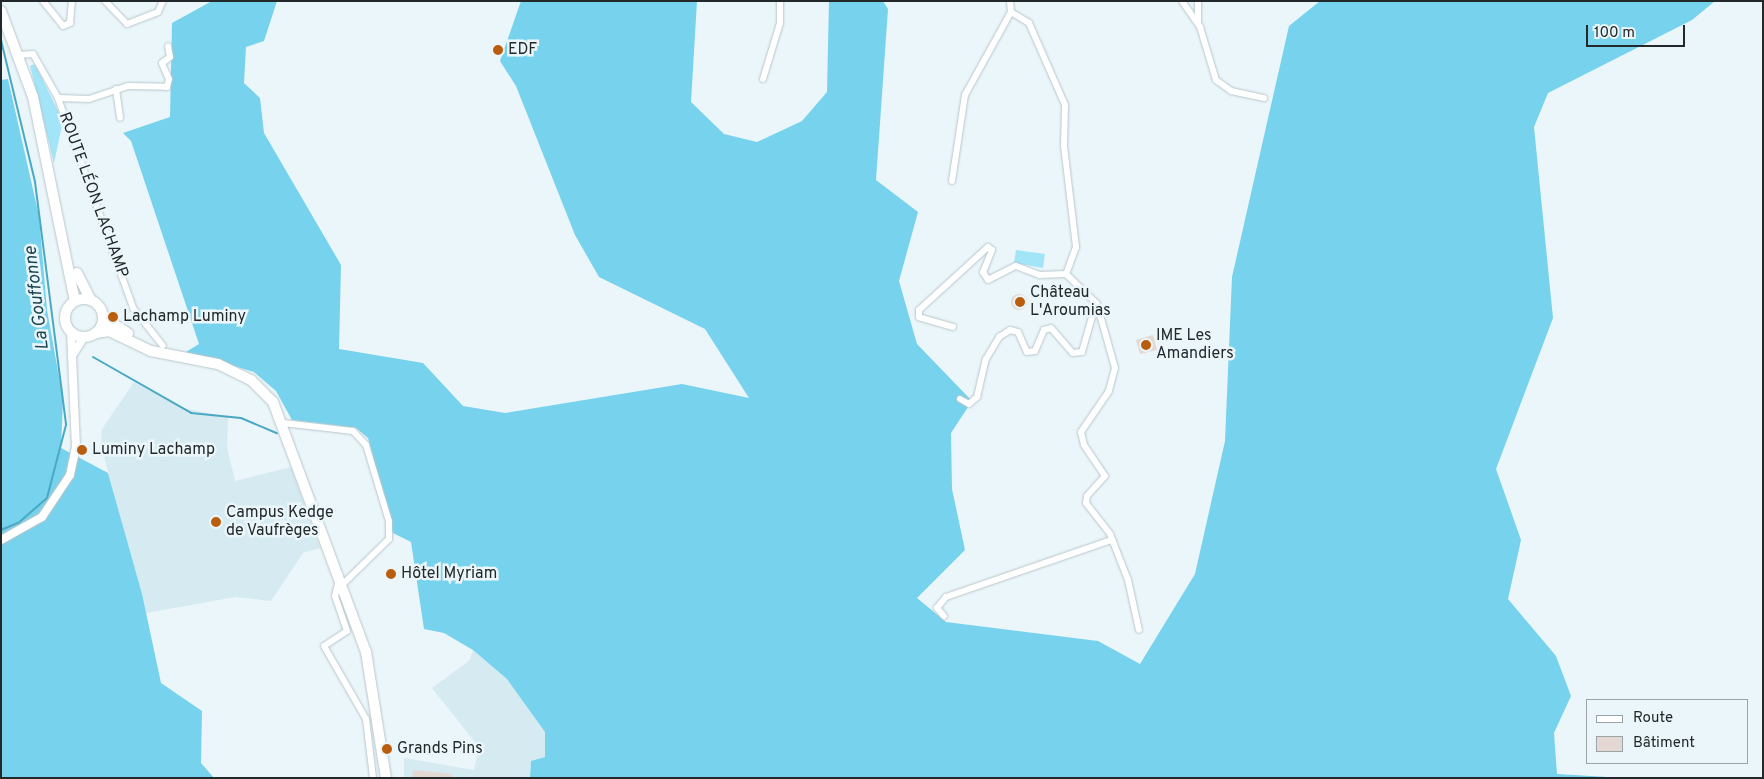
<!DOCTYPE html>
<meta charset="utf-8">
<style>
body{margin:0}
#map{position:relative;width:1764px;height:779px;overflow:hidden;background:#eaf6fa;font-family:Overpass,sans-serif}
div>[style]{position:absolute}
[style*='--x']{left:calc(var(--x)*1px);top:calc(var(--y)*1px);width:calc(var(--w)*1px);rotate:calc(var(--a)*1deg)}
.built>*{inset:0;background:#d5eaf1}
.green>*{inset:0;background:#a2e4f8}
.forest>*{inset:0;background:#76d2ed}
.stream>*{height:2px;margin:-1px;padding:0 1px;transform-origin:1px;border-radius:1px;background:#4ba8c3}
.building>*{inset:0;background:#e3d8d2}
.round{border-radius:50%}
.roads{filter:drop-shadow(0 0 1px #bac6ca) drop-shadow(0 0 1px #bac6ca)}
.minor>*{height:6px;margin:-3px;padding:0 3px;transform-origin:3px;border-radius:3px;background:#fff}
.tertiary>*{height:8px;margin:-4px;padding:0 4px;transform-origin:4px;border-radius:4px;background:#fff}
.primary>*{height:10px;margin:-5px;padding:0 5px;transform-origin:5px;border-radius:5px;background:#fff}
.primary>.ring{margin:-5px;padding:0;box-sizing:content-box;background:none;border:10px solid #fff;border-radius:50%}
.dots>*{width:14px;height:14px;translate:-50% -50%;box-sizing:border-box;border:2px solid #eaf6fa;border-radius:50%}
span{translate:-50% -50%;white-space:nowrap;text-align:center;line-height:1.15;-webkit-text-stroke:5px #eaf6fa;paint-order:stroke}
.poi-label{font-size:16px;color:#23282a}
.left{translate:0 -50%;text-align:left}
.street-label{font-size:16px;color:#23282a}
.water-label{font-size:18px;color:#1b4450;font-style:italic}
.frame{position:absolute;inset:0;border:2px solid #23282a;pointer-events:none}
.legend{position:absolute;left:1586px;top:699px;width:162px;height:65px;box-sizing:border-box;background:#eaf6fa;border:1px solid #9aa4a7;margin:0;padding:6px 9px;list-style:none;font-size:15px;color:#23282a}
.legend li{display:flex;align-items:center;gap:10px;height:25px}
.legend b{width:25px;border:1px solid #9aa4a7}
.scale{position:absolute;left:1586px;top:25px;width:99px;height:22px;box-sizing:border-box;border:2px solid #23282a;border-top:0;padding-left:6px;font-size:15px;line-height:18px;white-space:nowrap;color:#23282a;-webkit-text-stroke:4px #eaf6fa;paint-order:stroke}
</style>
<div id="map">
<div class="built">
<i style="clip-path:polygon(134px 382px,183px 408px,228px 417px,227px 447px,235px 481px,291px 467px,320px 548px,303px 553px,271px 601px,236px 597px,146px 613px,101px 445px,102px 429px)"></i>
<i style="clip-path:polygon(473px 650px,507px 679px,545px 732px,545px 757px,531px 761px,530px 778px,404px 778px,404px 758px,474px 770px,479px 747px,432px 688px,470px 660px)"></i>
</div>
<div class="green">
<i style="clip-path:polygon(35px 64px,63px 121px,54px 163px,30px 66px)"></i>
<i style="clip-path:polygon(1016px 250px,1045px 254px,1043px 268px,1014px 263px)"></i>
</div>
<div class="forest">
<i style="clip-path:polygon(212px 1px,277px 1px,264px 41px,246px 47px,244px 83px,260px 98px,264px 133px,341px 265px,339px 349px,423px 363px,463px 406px,505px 413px,682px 384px,749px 398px,705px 329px,599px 277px,575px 235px,516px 86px,500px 61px,521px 1px,697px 1px,691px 102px,724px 134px,757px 142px,802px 121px,827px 92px,829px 1px,883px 1px,888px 9px,876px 180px,918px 212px,899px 281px,917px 344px,972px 401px,951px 433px,952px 489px,965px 550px,917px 598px,946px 622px,1098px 641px,1140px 664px,1195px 574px,1225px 441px,1232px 277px,1289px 26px,1320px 1px,1715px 1px,1692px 20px,1548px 93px,1534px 127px,1553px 318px,1496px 469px,1521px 540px,1508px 599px,1556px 656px,1571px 696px,1554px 733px,1557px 774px,1625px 778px,530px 778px,531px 761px,545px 757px,545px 732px,507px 679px,473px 650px,444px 633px,424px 629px,411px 542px,393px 533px,368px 438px,356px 428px,292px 420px,276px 391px,254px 372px,186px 352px,199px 344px,131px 141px,123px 133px,170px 117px,172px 23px)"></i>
<i style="clip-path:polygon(8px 79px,39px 216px,47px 310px,63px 399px,61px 448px,108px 473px,142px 594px,161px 683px,202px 711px,201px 763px,214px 778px,1px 778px,1px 80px)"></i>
</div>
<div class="stream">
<i style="--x:1;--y:40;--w:146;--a:76.5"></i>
<i style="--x:35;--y:182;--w:245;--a:82.7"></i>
<i style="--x:66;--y:425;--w:75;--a:104.6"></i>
<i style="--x:47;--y:498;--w:38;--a:139"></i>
<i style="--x:18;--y:523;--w:18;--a:158"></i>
<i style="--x:93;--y:357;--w:113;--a:29.7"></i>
<i style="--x:191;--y:413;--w:50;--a:5.7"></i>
<i style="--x:241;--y:418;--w:39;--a:23"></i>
</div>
<div class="building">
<i class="round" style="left:1011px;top:294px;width:16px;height:16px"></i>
<i style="clip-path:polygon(1153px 335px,1157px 350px,1140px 354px,1136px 340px)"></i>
<i style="clip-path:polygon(413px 770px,452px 774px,452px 778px,412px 778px)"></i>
</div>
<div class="roads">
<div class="minor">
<i style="--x:43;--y:1;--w:32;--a:51"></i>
<i style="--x:63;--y:26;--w:8;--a:-23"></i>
<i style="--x:70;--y:23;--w:22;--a:-85"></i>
<i style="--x:105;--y:1;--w:32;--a:46"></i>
<i style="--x:127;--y:24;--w:33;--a:-21"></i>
<i style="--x:158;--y:12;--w:12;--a:-66"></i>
<i style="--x:1010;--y:1;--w:11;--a:85"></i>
<i style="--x:1011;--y:12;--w:21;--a:31"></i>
<i style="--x:1029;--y:23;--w:90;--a:66.3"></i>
<i style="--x:1065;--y:105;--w:41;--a:91.4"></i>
<i style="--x:1064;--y:146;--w:102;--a:83.2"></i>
<i style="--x:1076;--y:247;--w:29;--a:110"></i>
<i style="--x:1066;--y:274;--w:43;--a:44.1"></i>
<i style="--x:1097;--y:304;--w:66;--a:74.3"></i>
<i style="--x:1115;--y:368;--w:24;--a:105"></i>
<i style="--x:1109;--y:391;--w:50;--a:124.3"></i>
<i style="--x:1081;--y:432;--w:13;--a:77"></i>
<i style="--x:1084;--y:445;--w:37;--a:56"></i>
<i style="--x:1105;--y:476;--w:27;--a:132"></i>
<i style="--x:1087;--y:496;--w:7;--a:98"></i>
<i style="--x:1086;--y:503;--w:39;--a:52"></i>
<i style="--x:1110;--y:534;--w:49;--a:68.6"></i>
<i style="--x:1128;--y:580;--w:51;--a:77.6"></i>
<i style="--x:1182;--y:1;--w:32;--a:55"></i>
<i style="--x:1200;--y:27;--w:55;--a:73.2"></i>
<i style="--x:1216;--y:80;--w:19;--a:36"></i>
<i style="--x:1231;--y:91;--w:34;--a:12"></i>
<i style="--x:1198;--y:21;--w:20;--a:-90"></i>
<i style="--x:17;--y:55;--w:16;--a:-4"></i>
<i style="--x:33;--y:54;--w:51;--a:60.4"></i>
<i style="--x:58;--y:98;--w:223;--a:70.3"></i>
<i style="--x:133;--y:308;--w:48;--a:51.7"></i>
<i style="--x:763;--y:79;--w:59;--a:-73.1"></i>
<i style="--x:780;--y:23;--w:22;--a:-90"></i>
<i style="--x:116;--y:89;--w:29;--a:82"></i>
<i style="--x:58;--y:98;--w:31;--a:2"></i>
<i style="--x:89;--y:99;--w:41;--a:-18.4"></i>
<i style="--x:128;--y:86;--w:39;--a:1"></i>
<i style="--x:167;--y:87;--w:8;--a:-76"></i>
<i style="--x:169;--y:79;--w:17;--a:-114"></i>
<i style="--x:162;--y:63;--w:10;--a:-37"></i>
<i style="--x:170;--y:57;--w:11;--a:-100"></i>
<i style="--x:952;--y:181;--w:87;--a:-81.4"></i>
<i style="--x:965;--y:95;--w:95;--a:-61"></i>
<i style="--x:953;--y:327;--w:35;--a:-164"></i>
<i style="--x:919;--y:317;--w:7;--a:-90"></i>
<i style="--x:919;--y:310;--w:93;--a:-42.4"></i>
<i style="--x:988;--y:247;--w:5;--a:37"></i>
<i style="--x:992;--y:250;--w:24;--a:112"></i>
<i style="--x:983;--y:272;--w:9;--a:58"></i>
<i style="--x:988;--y:280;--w:31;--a:-27"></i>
<i style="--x:1016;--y:266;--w:26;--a:21"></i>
<i style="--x:1040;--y:275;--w:26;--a:-2"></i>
<i style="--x:960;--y:399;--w:10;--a:29"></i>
<i style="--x:969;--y:404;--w:11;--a:-41"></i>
<i style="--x:977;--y:397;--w:39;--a:-77"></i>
<i style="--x:986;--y:359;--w:26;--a:-59"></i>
<i style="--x:999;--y:337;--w:13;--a:-32"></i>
<i style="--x:1010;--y:330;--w:8;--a:14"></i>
<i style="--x:1018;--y:332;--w:22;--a:66"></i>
<i style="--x:1027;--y:352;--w:8;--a:-7"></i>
<i style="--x:1035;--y:351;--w:23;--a:-67"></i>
<i style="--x:1044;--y:330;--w:7;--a:-16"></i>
<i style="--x:1051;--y:328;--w:33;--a:49"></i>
<i style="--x:1073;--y:353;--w:9;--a:-6"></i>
<i style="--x:1082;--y:352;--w:51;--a:-74.1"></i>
<i style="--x:283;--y:423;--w:70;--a:6.5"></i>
<i style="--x:353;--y:431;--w:19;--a:47"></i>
<i style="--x:366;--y:445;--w:79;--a:73.2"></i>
<i style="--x:389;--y:521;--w:18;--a:90"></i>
<i style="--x:389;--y:539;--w:66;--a:135.6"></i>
<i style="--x:339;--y:579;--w:17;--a:103"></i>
<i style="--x:335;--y:596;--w:37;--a:71"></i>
<i style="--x:347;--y:631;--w:27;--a:147"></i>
<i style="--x:324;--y:646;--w:84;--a:60.1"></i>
<i style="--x:366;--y:719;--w:59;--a:83.2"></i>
<i style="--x:944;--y:616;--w:11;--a:-131"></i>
<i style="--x:937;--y:608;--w:14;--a:-51"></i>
<i style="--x:946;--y:597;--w:176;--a:-19"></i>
</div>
<div class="tertiary">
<i style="--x:72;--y:356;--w:22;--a:-58"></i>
<i style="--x:1;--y:540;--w:47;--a:-29.3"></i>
<i style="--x:42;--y:517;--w:50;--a:-56.3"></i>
<i style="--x:70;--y:475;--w:29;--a:-78"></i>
<i style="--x:76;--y:447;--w:116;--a:-92.5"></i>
</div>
<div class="primary">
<i style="--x:1;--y:11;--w:92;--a:69.6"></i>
<i style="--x:33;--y:97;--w:208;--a:78.4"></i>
<i style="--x:77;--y:273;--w:30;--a:63"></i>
<i class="ring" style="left:65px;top:299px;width:28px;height:28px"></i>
<i style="--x:103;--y:317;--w:30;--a:33"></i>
<i style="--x:96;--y:333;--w:13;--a:-9"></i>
<i style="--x:109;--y:331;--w:47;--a:25.5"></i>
<i style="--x:151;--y:351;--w:68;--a:11"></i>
<i style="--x:218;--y:364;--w:37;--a:26"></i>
<i style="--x:251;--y:380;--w:31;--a:45"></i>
<i style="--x:273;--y:402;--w:267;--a:69.6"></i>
<i style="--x:366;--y:652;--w:128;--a:81"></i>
</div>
</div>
<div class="dots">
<i style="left:498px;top:50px;background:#bb5d0f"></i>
<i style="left:1020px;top:302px;background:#bb5d0f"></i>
<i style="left:113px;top:317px;background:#bb5d0f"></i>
<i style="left:1146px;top:345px;background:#bb5d0f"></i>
<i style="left:82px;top:450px;background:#bb5d0f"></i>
<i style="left:216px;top:522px;background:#bb5d0f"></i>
<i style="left:391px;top:574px;background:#bb5d0f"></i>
<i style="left:387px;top:749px;background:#bb5d0f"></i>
</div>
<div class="poi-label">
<span class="left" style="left:508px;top:50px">EDF</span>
<span class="left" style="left:1030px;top:302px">Château<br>L'Aroumias</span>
<span class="left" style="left:123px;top:317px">Lachamp Luminy</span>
<span class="left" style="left:1156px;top:345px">IME Les<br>Amandiers</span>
<span class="left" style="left:92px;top:450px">Luminy Lachamp</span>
<span class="left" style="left:226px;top:522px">Campus Kedge<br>de Vaufrèges</span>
<span class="left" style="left:401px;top:574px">Hôtel Myriam</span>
<span class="left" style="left:397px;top:749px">Grands Pins</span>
</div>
<div class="street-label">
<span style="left:93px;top:195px;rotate:70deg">ROUTE LÉON LACHAMP</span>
</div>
<div class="water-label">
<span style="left:38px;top:298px;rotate:-97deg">La Gouffonne</span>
</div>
<div class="frame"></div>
<ul class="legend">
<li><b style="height:6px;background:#fff"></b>Route</li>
<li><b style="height:14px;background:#e3d8d2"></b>Bâtiment</li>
</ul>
<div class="scale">100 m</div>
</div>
